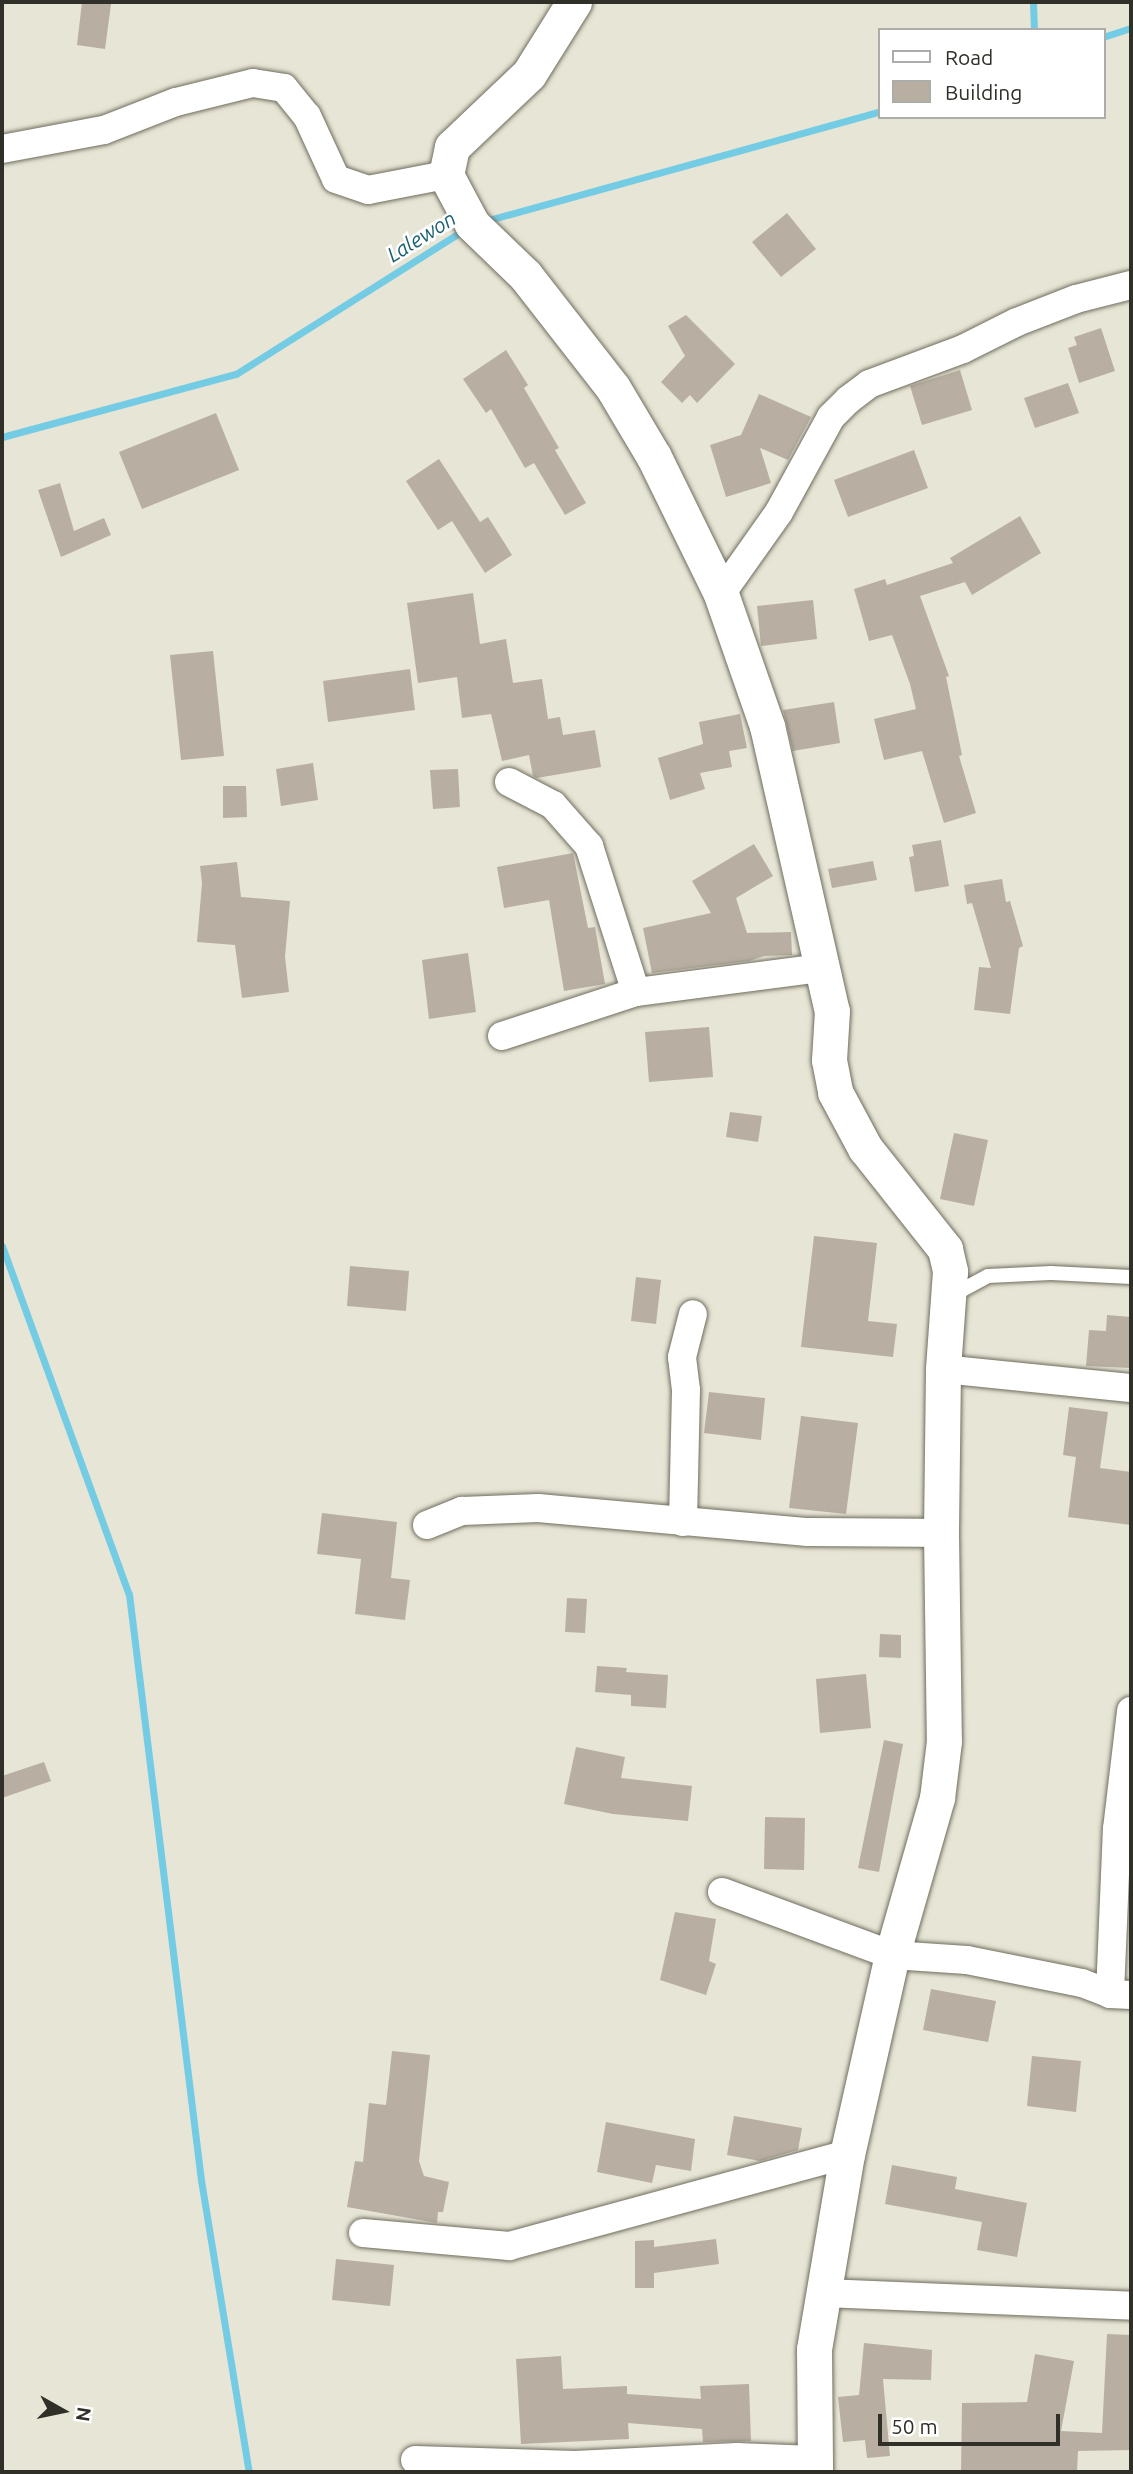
<!DOCTYPE html>
<style>
body{margin:0}
#map{position:relative;width:1133px;height:2474px;overflow:hidden;background:#e7e5d5;font-family:Ubuntu,sans-serif}
div>[style]{position:absolute}
[style*='--x']{left:calc(var(--x)*1px);top:calc(var(--y)*1px);width:calc(var(--w)*1px);rotate:calc(var(--a)*1deg)}
.stream>*{height:7px;margin:-3.5px;padding:0 3.5px;transform-origin:3.5px;border-radius:3.5px;background:#74cbe4}
.building>*{inset:0;background:#b8afa2}
.roads{filter:drop-shadow(0 0 2px #706d5f) drop-shadow(0 0 2px #706d5f)}
.service>*{height:14px;margin:-7px;padding:0 7px;transform-origin:7px;border-radius:7px;background:#fff}
.minor>*{height:28px;margin:-14px;padding:0 14px;transform-origin:14px;border-radius:14px;background:#fff}
.tertiary>*{height:35px;margin:-17.5px;padding:0 17.5px;transform-origin:17.5px;border-radius:17.5px;background:#fff}
span{translate:-50% -50%;white-space:nowrap;text-align:center;line-height:1.15;-webkit-text-stroke:5px #fff;paint-order:stroke}
.water-label{font-size:21px;color:#1b6173;font-style:italic}
.frame{position:absolute;inset:0;border:4px solid #302f28;pointer-events:none}
.legend{position:absolute;left:878px;top:28px;width:228px;height:91px;box-sizing:border-box;background:#fff;border:2px solid #acaca9;margin:0;padding:9px 12px;list-style:none;font-size:21px;color:#302f28}
.legend li{display:flex;align-items:center;gap:14px;height:35px}
.legend b{width:35px;border:2px solid #acaca9}
.north{position:absolute;left:28px;top:2376px;width:70px;height:70px;-webkit-text-stroke:5px #fff;paint-order:stroke;rotate:99deg;font-size:19px;font-weight:700;line-height:28px;text-align:center;color:#302f28}
.north::after{content:'';display:block;margin:auto;width:24px;height:32px;background:#302f28;clip-path:polygon(50% 0,100% 100%,50% 72%,0 100%)}
.scale{position:absolute;left:878px;top:2414px;width:182px;height:32px;box-sizing:border-box;border:4px solid #302f28;border-top:0;padding-left:9px;font-size:21px;line-height:24px;white-space:nowrap;color:#302f28;-webkit-text-stroke:5px #fff;paint-order:stroke}
</style>
<div id="map">
<div class="stream">
<i style="--x:1033;--y:2;--w:28;--a:88"></i>
<i style="--x:1103;--y:37;--w:29;--a:-18"></i>
<i style="--x:485;--y:221;--w:409;--a:-15.5"></i>
<i style="--x:2;--y:437;--w:242;--a:-15.1"></i>
<i style="--x:236;--y:374;--w:271;--a:-32.3"></i>
<i style="--x:2;--y:1246;--w:370;--a:70"></i>
<i style="--x:129;--y:1594;--w:590;--a:83"></i>
<i style="--x:201;--y:2180;--w:296;--a:80.7"></i>
</div>
<div class="building">
<i style="clip-path:polygon(82px 2px,111px 4px,105px 49px,77px 45px)"></i>
<i style="clip-path:polygon(787px 213px,816px 249px,781px 277px,752px 242px)"></i>
<i style="clip-path:polygon(686px 315px,735px 364px,697px 403px,690px 395px,682px 403px,661px 382px,685px 356px,668px 326px)"></i>
<i style="clip-path:polygon(1101px 328px,1115px 371px,1079px 383px,1068px 348px,1077px 345px,1074px 337px)"></i>
<i style="clip-path:polygon(506px 350px,528px 385px,524px 388px,559px 448px,555px 450px,586px 503px,565px 515px,534px 463px,525px 468px,491px 409px,486px 413px,463px 379px)"></i>
<i style="clip-path:polygon(960px 370px,972px 410px,922px 425px,910px 386px)"></i>
<i style="clip-path:polygon(1068px 383px,1079px 413px,1035px 428px,1024px 398px)"></i>
<i style="clip-path:polygon(759px 394px,811px 417px,788px 460px,760px 448px,771px 483px,726px 497px,710px 445px,741px 435px)"></i>
<i style="clip-path:polygon(216px 413px,239px 470px,142px 509px,119px 452px)"></i>
<i style="clip-path:polygon(914px 450px,928px 488px,848px 517px,834px 480px)"></i>
<i style="clip-path:polygon(439px 459px,480px 522px,488px 517px,512px 555px,485px 573px,452px 521px,438px 530px,406px 481px)"></i>
<i style="clip-path:polygon(60px 483px,74px 531px,104px 518px,111px 535px,61px 557px,38px 490px)"></i>
<i style="clip-path:polygon(1020px 516px,1041px 553px,972px 595px,965px 582px,920px 596px,949px 676px,946px 677px,962px 755px,959px 756px,976px 813px,944px 823px,922px 751px,884px 760px,874px 719px,916px 709px,910px 684px,892px 635px,869px 641px,854px 589px,885px 579px,887px 585px,953px 563px,950px 558px)"></i>
<i style="clip-path:polygon(473px 593px,480px 644px,506px 639px,513px 683px,542px 679px,548px 719px,560px 717px,563px 735px,595px 730px,601px 767px,537px 778px,533px 776px,529px 755px,502px 761px,491px 714px,462px 718px,457px 677px,418px 683px,407px 603px)"></i>
<i style="clip-path:polygon(813px 600px,817px 639px,761px 646px,757px 606px)"></i>
<i style="clip-path:polygon(213px 651px,224px 756px,181px 760px,170px 655px)"></i>
<i style="clip-path:polygon(410px 669px,415px 710px,328px 722px,323px 681px)"></i>
<i style="clip-path:polygon(834px 702px,840px 743px,793px 751px,783px 710px)"></i>
<i style="clip-path:polygon(740px 714px,747px 748px,729px 751px,732px 767px,700px 773px,705px 789px,670px 800px,658px 758px,703px 744px,699px 722px)"></i>
<i style="clip-path:polygon(313px 763px,318px 800px,281px 806px,276px 769px)"></i>
<i style="clip-path:polygon(458px 769px,460px 807px,433px 809px,430px 770px)"></i>
<i style="clip-path:polygon(223px 786px,246px 786px,247px 817px,223px 818px)"></i>
<i style="clip-path:polygon(941px 840px,949px 886px,915px 892px,909px 857px,914px 856px,912px 845px)"></i>
<i style="clip-path:polygon(754px 844px,773px 876px,736px 898px,747px 933px,791px 932px,792px 955px,764px 956px,749px 961px,652px 973px,643px 928px,711px 913px,692px 881px)"></i>
<i style="clip-path:polygon(573px 853px,588px 928px,595px 927px,605px 984px,564px 991px,549px 900px,504px 908px,497px 867px)"></i>
<i style="clip-path:polygon(873px 861px,877px 880px,832px 888px,828px 869px)"></i>
<i style="clip-path:polygon(237px 862px,241px 897px,290px 901px,285px 957px,289px 992px,242px 998px,235px 945px,197px 942px,202px 883px,200px 866px)"></i>
<i style="clip-path:polygon(1002px 879px,1006px 902px,1010px 901px,1023px 946px,1019px 948px,1010px 1014px,974px 1010px,979px 967px,991px 968px,972px 903px,967px 904px,964px 885px)"></i>
<i style="clip-path:polygon(468px 953px,476px 1012px,429px 1019px,422px 960px)"></i>
<i style="clip-path:polygon(709px 1027px,713px 1077px,649px 1082px,645px 1032px)"></i>
<i style="clip-path:polygon(730px 1112px,762px 1116px,758px 1142px,726px 1137px)"></i>
<i style="clip-path:polygon(954px 1133px,988px 1140px,974px 1206px,940px 1199px)"></i>
<i style="clip-path:polygon(814px 1236px,877px 1243px,868px 1321px,897px 1324px,893px 1357px,801px 1347px)"></i>
<i style="clip-path:polygon(350px 1266px,409px 1271px,406px 1311px,347px 1306px)"></i>
<i style="clip-path:polygon(636px 1277px,661px 1280px,656px 1324px,631px 1321px)"></i>
<i style="clip-path:polygon(1107px 1315px,1131px 1317px,1131px 1368px,1086px 1366px,1089px 1330px,1106px 1331px)"></i>
<i style="clip-path:polygon(709px 1392px,765px 1398px,761px 1440px,704px 1433px)"></i>
<i style="clip-path:polygon(1069px 1407px,1108px 1412px,1100px 1468px,1131px 1472px,1131px 1525px,1068px 1517px,1076px 1457px,1063px 1455px)"></i>
<i style="clip-path:polygon(801px 1416px,858px 1423px,846px 1514px,789px 1508px)"></i>
<i style="clip-path:polygon(322px 1513px,397px 1522px,391px 1578px,410px 1580px,405px 1620px,355px 1614px,361px 1559px,317px 1554px)"></i>
<i style="clip-path:polygon(567px 1598px,587px 1599px,585px 1633px,565px 1632px)"></i>
<i style="clip-path:polygon(880px 1634px,901px 1635px,901px 1658px,879px 1657px)"></i>
<i style="clip-path:polygon(597px 1666px,627px 1668px,626px 1672px,668px 1675px,666px 1708px,631px 1706px,631px 1695px,595px 1692px)"></i>
<i style="clip-path:polygon(866px 1674px,871px 1728px,820px 1733px,816px 1679px)"></i>
<i style="clip-path:polygon(884px 1740px,903px 1744px,879px 1872px,858px 1868px)"></i>
<i style="clip-path:polygon(576px 1747px,625px 1757px,621px 1778px,692px 1786px,688px 1821px,613px 1814px,564px 1804px)"></i>
<i style="clip-path:polygon(44px 1762px,51px 1781px,2px 1798px,2px 1776px)"></i>
<i style="clip-path:polygon(765px 1817px,805px 1818px,804px 1870px,764px 1869px)"></i>
<i style="clip-path:polygon(675px 1912px,716px 1919px,709px 1961px,716px 1964px,706px 1995px,660px 1980px)"></i>
<i style="clip-path:polygon(931px 1989px,996px 2001px,988px 2042px,923px 2030px)"></i>
<i style="clip-path:polygon(392px 2051px,430px 2055px,419px 2161px,424px 2176px,449px 2182px,443px 2212px,438px 2212px,437px 2223px,347px 2207px,355px 2161px,363px 2162px,369px 2103px,386px 2105px)"></i>
<i style="clip-path:polygon(1032px 2056px,1081px 2061px,1076px 2112px,1027px 2106px)"></i>
<i style="clip-path:polygon(734px 2116px,802px 2128px,798px 2150px,760px 2161px,727px 2155px)"></i>
<i style="clip-path:polygon(606px 2122px,695px 2139px,691px 2171px,656px 2165px,652px 2183px,597px 2172px)"></i>
<i style="clip-path:polygon(892px 2165px,957px 2177px,955px 2189px,1027px 2203px,1017px 2257px,977px 2250px,982px 2222px,885px 2204px)"></i>
<i style="clip-path:polygon(716px 2239px,719px 2264px,654px 2273px,654px 2288px,635px 2288px,635px 2241px,654px 2240px,654px 2247px)"></i>
<i style="clip-path:polygon(336px 2259px,394px 2265px,390px 2306px,332px 2300px)"></i>
<i style="clip-path:polygon(1107px 2334px,1131px 2335px,1131px 2450px,1078px 2451px,1077px 2472px,961px 2472px,962px 2403px,1027px 2402px,1035px 2354px,1074px 2361px,1061px 2431px,1102px 2433px)"></i>
<i style="clip-path:polygon(864px 2343px,932px 2350px,931px 2380px,883px 2379px,890px 2456px,867px 2458px,865px 2440px,843px 2442px,838px 2397px,859px 2395px)"></i>
<i style="clip-path:polygon(561px 2356px,563px 2389px,627px 2386px,627px 2394px,701px 2399px,700px 2386px,749px 2384px,751px 2441px,703px 2442px,702px 2429px,628px 2423px,629px 2439px,521px 2444px,516px 2359px)"></i>
</div>
<div class="roads">
<div class="service">
<i style="--x:951;--y:1296;--w:42;--a:-28.4"></i>
<i style="--x:988;--y:1276;--w:63;--a:-2.7"></i>
<i style="--x:1051;--y:1273;--w:80;--a:2.9"></i>
</div>
<div class="minor">
<i style="--x:2;--y:149;--w:104;--a:-10.6"></i>
<i style="--x:104;--y:130;--w:77;--a:-21.3"></i>
<i style="--x:176;--y:102;--w:79;--a:-13.9"></i>
<i style="--x:253;--y:83;--w:31;--a:9"></i>
<i style="--x:284;--y:88;--w:36;--a:51"></i>
<i style="--x:307;--y:116;--w:69;--a:65.3"></i>
<i style="--x:336;--y:179;--w:34;--a:19"></i>
<i style="--x:368;--y:190;--w:79;--a:-10.9"></i>
<i style="--x:721;--y:594;--w:100;--a:-54.7"></i>
<i style="--x:779;--y:512;--w:108;--a:-61.3"></i>
<i style="--x:831;--y:417;--w:24;--a:-45"></i>
<i style="--x:848;--y:400;--w:26;--a:-37"></i>
<i style="--x:869;--y:384;--w:100;--a:-20.4"></i>
<i style="--x:963;--y:349;--w:60;--a:-26.6"></i>
<i style="--x:1017;--y:322;--w:63;--a:-21.3"></i>
<i style="--x:1076;--y:299;--w:57;--a:-14.3"></i>
<i style="--x:509;--y:782;--w:50;--a:27.6"></i>
<i style="--x:553;--y:805;--w:55;--a:48.7"></i>
<i style="--x:589;--y:846;--w:153;--a:72.2"></i>
<i style="--x:502;--y:1036;--w:141;--a:-18.2"></i>
<i style="--x:636;--y:992;--w:187;--a:-7.4"></i>
<i style="--x:943;--y:1369;--w:189;--a:5.8"></i>
<i style="--x:683;--y:1522;--w:132;--a:-88.7"></i>
<i style="--x:686;--y:1390;--w:33;--a:-97"></i>
<i style="--x:682;--y:1357;--w:44;--a:-75.7"></i>
<i style="--x:427;--y:1525;--w:38;--a:-22"></i>
<i style="--x:462;--y:1511;--w:76;--a:-2.3"></i>
<i style="--x:538;--y:1508;--w:271;--a:5.1"></i>
<i style="--x:808;--y:1532;--w:133;--a:0.4"></i>
<i style="--x:722;--y:1892;--w:181;--a:20.3"></i>
<i style="--x:892;--y:1955;--w:75;--a:3.8"></i>
<i style="--x:967;--y:1960;--w:117;--a:11.3"></i>
<i style="--x:1082;--y:1983;--w:30;--a:21"></i>
<i style="--x:1110;--y:1994;--w:21;--a:3"></i>
<i style="--x:1110;--y:1994;--w:165;--a:-87.6"></i>
<i style="--x:1117;--y:1829;--w:119;--a:-83.2"></i>
<i style="--x:363;--y:2233;--w:147;--a:5.1"></i>
<i style="--x:509;--y:2246;--w:350;--a:-15.2"></i>
<i style="--x:826;--y:2293;--w:305;--a:2.4"></i>
<i style="--x:415;--y:2460;--w:160;--a:1.8"></i>
<i style="--x:575;--y:2465;--w:162;--a:-2.8"></i>
<i style="--x:737;--y:2457;--w:77;--a:2.2"></i>
</div>
<div class="tertiary">
<i style="--x:574;--y:2;--w:85;--a:122"></i>
<i style="--x:529;--y:74;--w:106;--a:136.5"></i>
<i style="--x:452;--y:147;--w:29;--a:102"></i>
<i style="--x:446;--y:175;--w:55;--a:62"></i>
<i style="--x:472;--y:224;--w:74;--a:43.9"></i>
<i style="--x:525;--y:275;--w:143;--a:52.1"></i>
<i style="--x:613;--y:388;--w:80;--a:59.3"></i>
<i style="--x:654;--y:457;--w:153;--a:63.9"></i>
<i style="--x:721;--y:594;--w:140;--a:70.8"></i>
<i style="--x:767;--y:726;--w:292;--a:77.2"></i>
<i style="--x:832;--y:1011;--w:49;--a:93.5"></i>
<i style="--x:829;--y:1060;--w:33;--a:79"></i>
<i style="--x:835;--y:1092;--w:64;--a:61.8"></i>
<i style="--x:865;--y:1148;--w:129;--a:51.6"></i>
<i style="--x:945;--y:1249;--w:23;--a:77"></i>
<i style="--x:950;--y:1271;--w:98;--a:94.1"></i>
<i style="--x:943;--y:1369;--w:164;--a:90.7"></i>
<i style="--x:941;--y:1533;--w:208;--a:89.2"></i>
<i style="--x:944;--y:1741;--w:57;--a:97"></i>
<i style="--x:937;--y:1798;--w:163;--a:106"></i>
<i style="--x:892;--y:1955;--w:204;--a:102.7"></i>
<i style="--x:847;--y:2154;--w:198;--a:99.6"></i>
<i style="--x:814;--y:2349;--w:123;--a:89.5"></i>
</div>
</div>
<div class="water-label">
<span style="left:421px;top:236px;rotate:-32deg">Lalewon</span>
</div>
<div class="frame"></div>
<ul class="legend">
<li><b style="height:9px;background:#fff"></b>Road</li>
<li><b style="height:19px;background:#b8afa2"></b>Building</li>
</ul>
<div class="north">N</div>
<div class="scale">50 m</div>
</div>
